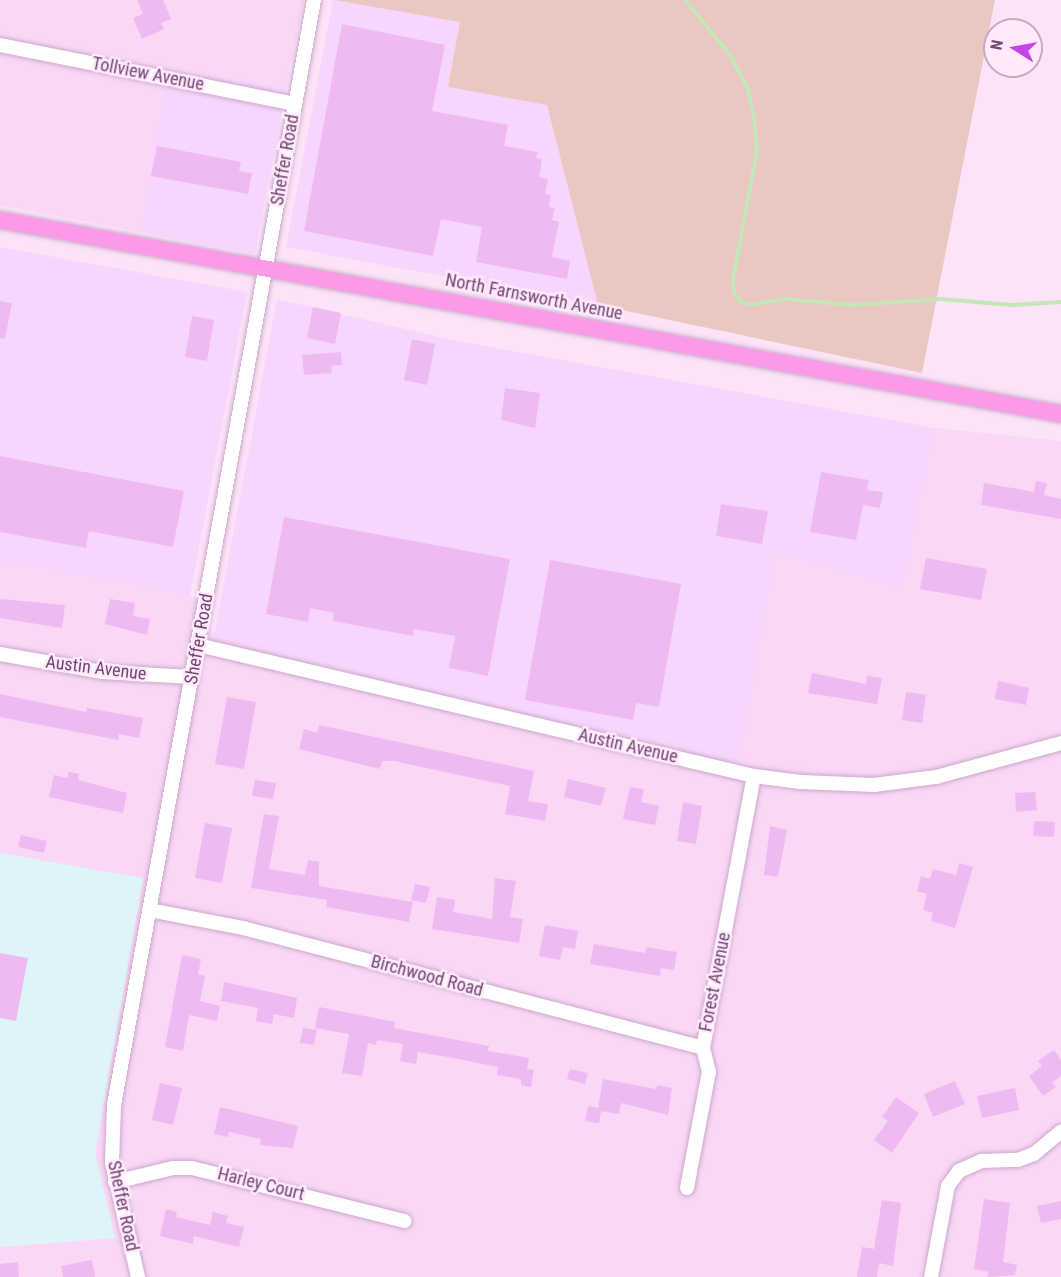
<!DOCTYPE html>
<style>
body{margin:0}
#map{position:relative;width:1061px;height:1277px;overflow:hidden;background:#fce3f8;font-family:"Roboto Condensed",sans-serif}
div>[style]{position:absolute}
[style*='--x']{left:calc(var(--x)*1px);top:calc(var(--y)*1px);width:calc(var(--w)*1px);rotate:calc(var(--a)*1deg)}
.residential>*{inset:0;background:#f9d7f5}
.commercial>*{inset:0;background:#f7d6fd}
.education>*{inset:0;background:#dff4f9}
.green>*{inset:0;background:#eac7c1}
.stream>*{height:4px;margin:-2px;padding:0 2px;transform-origin:2px;border-radius:2px;background:#c5e6b7}
.building>*{inset:0;background:#efbaf2}
.roads{filter:drop-shadow(0 0 2px #cda9cc) drop-shadow(0 0 2px #cda9cc)}
.minor>*{height:14px;margin:-7px;padding:0 7px;transform-origin:7px;border-radius:7px;background:#fff}
.major>*{height:16px;margin:-8px;padding:0 8px;transform-origin:8px;border-radius:8px;background:#fc9aea}
span{translate:-50% -50%;white-space:nowrap;text-align:center;line-height:1.15;-webkit-text-stroke:5px #ffe9fb;paint-order:stroke}
.street-label{font-size:18px;color:#714974}
.north{position:absolute;left:983px;top:18px;width:60px;height:60px;box-sizing:border-box;background:#ffe9fb;border:2px solid #c6a9c5;border-radius:50%;rotate:281deg;font-size:16px;font-weight:700;line-height:24px;text-align:center;color:#714974}
.north::after{content:'';display:block;margin:auto;width:21px;height:27px;background:#c446e8;clip-path:polygon(50% 0,100% 100%,50% 72%,0 100%)}
</style>
<div id="map">
<div class="residential">
<i style="clip-path:polygon(0 0,304px 0,286px 88px,167px 68px,140px 232px,0 205px)"></i>
<i style="clip-path:polygon(935px 428px,1061px 441px,1061px 1277px,0 1277px,0 1247px,115px 1238px,95px 1154px,143px 879px,0 853px,0 561px,200px 598px,214px 636px,738px 763px,776px 553px,903px 589px)"></i>
</div>
<div class="commercial">
<i style="clip-path:polygon(333px 0,461px 22px,448px 87px,547px 104px,598px 305px,286px 247px)"></i>
<i style="clip-path:polygon(167px 68px,286px 88px,255px 254px,140px 232px)"></i>
<i style="clip-path:polygon(0 247px,247px 292px,190px 596px,0 561px)"></i>
<i style="clip-path:polygon(277px 299px,452px 340px,935px 428px,903px 589px,776px 553px,737px 772px,214px 636px)"></i>
</div>
<div class="education">
<i style="clip-path:polygon(0 853px,143px 878px,95px 1154px,115px 1238px,0 1247px)"></i>
</div>
<div class="green">
<i style="clip-path:polygon(334px 0,995px 0,922px 373px,598px 305px,547px 105px,448px 87px,460px 22px)"></i>
</div>
<div class="stream">
<i style="--x:685;--y:0;--w:71;--a:50.7"></i>
<i style="--x:730;--y:55;--w:38;--a:62"></i>
<i style="--x:748;--y:89;--w:29;--a:78"></i>
<i style="--x:754;--y:117;--w:34;--a:85"></i>
<i style="--x:757;--y:151;--w:130;--a:100.6"></i>
<i style="--x:733;--y:279;--w:14;--a:86"></i>
<i style="--x:734;--y:293;--w:11;--a:52"></i>
<i style="--x:741;--y:302;--w:10;--a:17"></i>
<i style="--x:751;--y:305;--w:35;--a:-10"></i>
<i style="--x:785;--y:299;--w:68;--a:5"></i>
<i style="--x:853;--y:305;--w:88;--a:-3.9"></i>
<i style="--x:941;--y:299;--w:71;--a:4.8"></i>
<i style="--x:1012;--y:305;--w:49;--a:-3.5"></i>
</div>
<div class="building">
<i style="clip-path:polygon(137px 0,163px 0,171px 19px,161px 23px,164px 29px,142px 39px,133px 18px,143px 14px)"></i>
<i style="clip-path:polygon(342px 24px,445px 45px,432px 111px,508px 125px,504px 146px,538px 152px,536px 158px,542px 159px,539px 177px,548px 179px,545px 194px,551px 195px,549px 207px,555px 208px,552px 220px,559px 222px,552px 257px,570px 261px,567px 279px,476px 262px,482px 227px,441px 219px,433px 256px,304px 231px)"></i>
<i style="clip-path:polygon(157px 146px,241px 162px,239px 171px,252px 173px,248px 194px,151px 176px)"></i>
<i style="clip-path:polygon(0 301px,12px 303px,5px 339px,0 338px)"></i>
<i style="clip-path:polygon(313px 307px,341px 313px,335px 344px,307px 338px)"></i>
<i style="clip-path:polygon(192px 316px,214px 320px,207px 361px,185px 357px)"></i>
<i style="clip-path:polygon(412px 339px,435px 344px,427px 385px,404px 380px)"></i>
<i style="clip-path:polygon(341px 352px,342px 365px,331px 366px,332px 373px,304px 375px,302px 355px)"></i>
<i style="clip-path:polygon(505px 388px,540px 393px,535px 428px,501px 420px)"></i>
<i style="clip-path:polygon(0 456px,184px 491px,173px 547px,89px 531px,86px 548px,0 532px)"></i>
<i style="clip-path:polygon(821px 472px,869px 480px,867px 490px,883px 492px,880px 508px,863px 505px,856px 540px,810px 532px)"></i>
<i style="clip-path:polygon(1036px 481px,1047px 483px,1044px 495px,1061px 499px,1061px 519px,981px 505px,984px 483px,1034px 492px)"></i>
<i style="clip-path:polygon(721px 504px,768px 511px,762px 544px,716px 536px)"></i>
<i style="clip-path:polygon(284px 517px,510px 559px,488px 676px,449px 668px,455px 636px,414px 629px,413px 636px,333px 621px,334px 613px,310px 608px,308px 622px,266px 614px)"></i>
<i style="clip-path:polygon(926px 558px,987px 569px,981px 600px,920px 589px)"></i>
<i style="clip-path:polygon(550px 560px,681px 584px,659px 707px,636px 703px,633px 720px,525px 700px)"></i>
<i style="clip-path:polygon(0 599px,65px 605px,62px 628px,0 618px)"></i>
<i style="clip-path:polygon(110px 599px,135px 603px,133px 616px,150px 619px,147px 635px,105px 624px)"></i>
<i style="clip-path:polygon(812px 673px,866px 684px,867px 676px,882px 678px,877px 704px,808px 693px)"></i>
<i style="clip-path:polygon(998px 681px,1029px 688px,1026px 705px,995px 699px)"></i>
<i style="clip-path:polygon(906px 692px,926px 695px,922px 723px,902px 720px)"></i>
<i style="clip-path:polygon(0 694px,86px 712px,87px 708px,143px 718px,139px 738px,119px 734px,118px 740px,0 717px)"></i>
<i style="clip-path:polygon(227px 697px,256px 702px,244px 769px,215px 764px)"></i>
<i style="clip-path:polygon(319px 725px,534px 771px,528px 801px,548px 804px,545px 821px,505px 814px,510px 786px,394px 761px,382px 761px,380px 769px,299px 749px,304px 729px,317px 733px)"></i>
<i style="clip-path:polygon(69px 772px,79px 774px,78px 780px,127px 793px,123px 813px,49px 797px,54px 775px,67px 778px)"></i>
<i style="clip-path:polygon(568px 779px,606px 788px,601px 806px,564px 797px)"></i>
<i style="clip-path:polygon(255px 780px,276px 783px,273px 799px,252px 796px)"></i>
<i style="clip-path:polygon(630px 787px,644px 789px,641px 802px,659px 806px,655px 825px,623px 819px)"></i>
<i style="clip-path:polygon(1035px 792px,1037px 810px,1016px 812px,1015px 793px)"></i>
<i style="clip-path:polygon(683px 802px,702px 806px,696px 844px,677px 841px)"></i>
<i style="clip-path:polygon(264px 814px,279px 816px,269px 869px,305px 875px,308px 860px,319px 862px,319px 886px,413px 902px,409px 922px,326px 907px,327px 900px,251px 888px)"></i>
<i style="clip-path:polygon(1034px 821px,1055px 822px,1054px 837px,1033px 836px)"></i>
<i style="clip-path:polygon(205px 823px,232px 828px,222px 883px,195px 878px)"></i>
<i style="clip-path:polygon(770px 826px,787px 830px,778px 877px,764px 875px)"></i>
<i style="clip-path:polygon(21px 835px,47px 841px,44px 853px,18px 847px)"></i>
<i style="clip-path:polygon(959px 863px,973px 867px,955px 928px,931px 921px,933px 913px,923px 910px,927px 894px,917px 891px,921px 876px,930px 879px,933px 869px,956px 875px)"></i>
<i style="clip-path:polygon(495px 878px,516px 881px,510px 917px,523px 919px,519px 943px,432px 929px,437px 897px,455px 900px,453px 912px,492px 919px)"></i>
<i style="clip-path:polygon(415px 884px,430px 887px,426px 903px,411px 900px)"></i>
<i style="clip-path:polygon(545px 925px,578px 931px,575px 949px,563px 947px,560px 960px,539px 956px)"></i>
<i style="clip-path:polygon(594px 944px,645px 953px,646px 947px,677px 952px,674px 970px,661px 968px,660px 976px,590px 964px)"></i>
<i style="clip-path:polygon(0 953px,28px 958px,16px 1021px,0 1018px)"></i>
<i style="clip-path:polygon(182px 955px,201px 959px,198px 974px,205px 976px,200px 1001px,220px 1006px,217px 1021px,189px 1015px,183px 1051px,165px 1047px)"></i>
<i style="clip-path:polygon(224px 982px,297px 998px,294px 1018px,274px 1014px,272px 1024px,256px 1021px,258px 1008px,221px 1001px)"></i>
<i style="clip-path:polygon(319px 1007px,395px 1022px,394px 1028px,489px 1046px,488px 1051px,529px 1058px,527px 1069px,534px 1070px,531px 1087px,521px 1085px,521px 1079px,497px 1075px,498px 1067px,454px 1058px,418px 1052px,416px 1064px,400px 1061px,403px 1044px,377px 1040px,376px 1045px,368px 1043px,362px 1076px,342px 1073px,349px 1034px,315px 1028px)"></i>
<i style="clip-path:polygon(303px 1028px,317px 1030px,314px 1045px,300px 1043px)"></i>
<i style="clip-path:polygon(1054px 1050px,1061px 1060px,1061px 1076px,1052px 1082px,1056px 1087px,1043px 1096px,1029px 1076px,1042px 1066px,1038px 1061px)"></i>
<i style="clip-path:polygon(570px 1069px,588px 1073px,585px 1084px,567px 1079px)"></i>
<i style="clip-path:polygon(603px 1079px,656px 1089px,657px 1085px,672px 1088px,668px 1115px,621px 1103px,619px 1114px,601px 1111px,599px 1123px,585px 1121px,588px 1106px,598px 1108px)"></i>
<i style="clip-path:polygon(955px 1081px,965px 1104px,933px 1117px,924px 1094px)"></i>
<i style="clip-path:polygon(160px 1083px,182px 1088px,173px 1125px,152px 1120px)"></i>
<i style="clip-path:polygon(1015px 1088px,1019px 1110px,982px 1118px,977px 1096px)"></i>
<i style="clip-path:polygon(896px 1097px,919px 1113px,892px 1153px,874px 1140px,888px 1121px,882px 1117px)"></i>
<i style="clip-path:polygon(220px 1107px,298px 1126px,293px 1148px,260px 1145px,261px 1139px,229px 1132px,228px 1137px,214px 1134px)"></i>
<i style="clip-path:polygon(984px 1199px,1010px 1203px,1003px 1262px,1017px 1265px,1015px 1275px,987px 1277px,989px 1272px,974px 1269px)"></i>
<i style="clip-path:polygon(882px 1200px,901px 1203px,893px 1266px,879px 1263px,877px 1277px,857px 1277px,862px 1247px,874px 1249px)"></i>
<i style="clip-path:polygon(1061px 1201px,1061px 1219px,1041px 1223px,1037px 1206px)"></i>
<i style="clip-path:polygon(166px 1209px,177px 1212px,176px 1217px,210px 1225px,213px 1212px,228px 1216px,226px 1223px,244px 1227px,239px 1247px,194px 1236px,193px 1244px,160px 1236px)"></i>
<i style="clip-path:polygon(92px 1260px,95px 1277px,63px 1277px,61px 1266px)"></i>
<i style="clip-path:polygon(18px 1262px,19px 1277px,0 1277px,0 1264px)"></i>
</div>
<div class="roads">
<div class="minor">
<i style="--x:0;--y:45;--w:301;--a:11.3"></i>
<i style="--x:198;--y:645;--w:571;--a:13.26"></i>
<i style="--x:754;--y:776;--w:47;--a:7.3"></i>
<i style="--x:801;--y:782;--w:73;--a:2.4"></i>
<i style="--x:874;--y:785;--w:63;--a:-7.4"></i>
<i style="--x:936;--y:777;--w:130;--a:-15.2"></i>
<i style="--x:0;--y:654;--w:105;--a:9.9"></i>
<i style="--x:103;--y:672;--w:89;--a:3.2"></i>
<i style="--x:149;--y:910;--w:96;--a:10.8"></i>
<i style="--x:243;--y:928;--w:475;--a:14.6"></i>
<i style="--x:115;--y:1182;--w:60;--a:-13.6"></i>
<i style="--x:173;--y:1168;--w:19;--a:0"></i>
<i style="--x:192;--y:1168;--w:219;--a:14"></i>
<i style="--x:687;--y:1188;--w:118;--a:-79.3"></i>
<i style="--x:709;--y:1072;--w:25;--a:-104"></i>
<i style="--x:703;--y:1048;--w:277;--a:-79.4"></i>
<i style="--x:138;--y:1277;--w:117;--a:-102.8"></i>
<i style="--x:112;--y:1163;--w:58;--a:-88"></i>
<i style="--x:114;--y:1105;--w:1123;--a:-79.74"></i>
<i style="--x:931;--y:1277;--w:93;--a:-79.4"></i>
<i style="--x:948;--y:1186;--w:19;--a:-54"></i>
<i style="--x:959;--y:1171;--w:24;--a:-24"></i>
<i style="--x:981;--y:1161;--w:37;--a:-2"></i>
<i style="--x:1018;--y:1160;--w:17;--a:-21"></i>
<i style="--x:1034;--y:1154;--w:35;--a:-40"></i>
</div>
<div class="major">
<i style="--x:0;--y:220;--w:1079;--a:10.36"></i>
</div>
</div>
<div class="street-label">
<span style="left:148px;top:74px;rotate:11deg">Tollview Avenue</span>
<span style="left:285px;top:160px;rotate:-80deg">Sheffer Road</span>
<span style="left:534px;top:297px;rotate:11deg">North Farnsworth Avenue</span>
<span style="left:199px;top:639px;rotate:-80deg">Sheffer Road</span>
<span style="left:96px;top:668px;rotate:7deg">Austin Avenue</span>
<span style="left:628px;top:746px;rotate:13deg">Austin Avenue</span>
<span style="left:427px;top:976px;rotate:15deg">Birchwood Road</span>
<span style="left:715px;top:982px;rotate:-79deg">Forest Avenue</span>
<span style="left:261px;top:1184px;rotate:14deg">Harley Court</span>
<span style="left:123px;top:1206px;rotate:78deg">Sheffer Road</span>
</div>
<div class="north">N</div>
</div>
